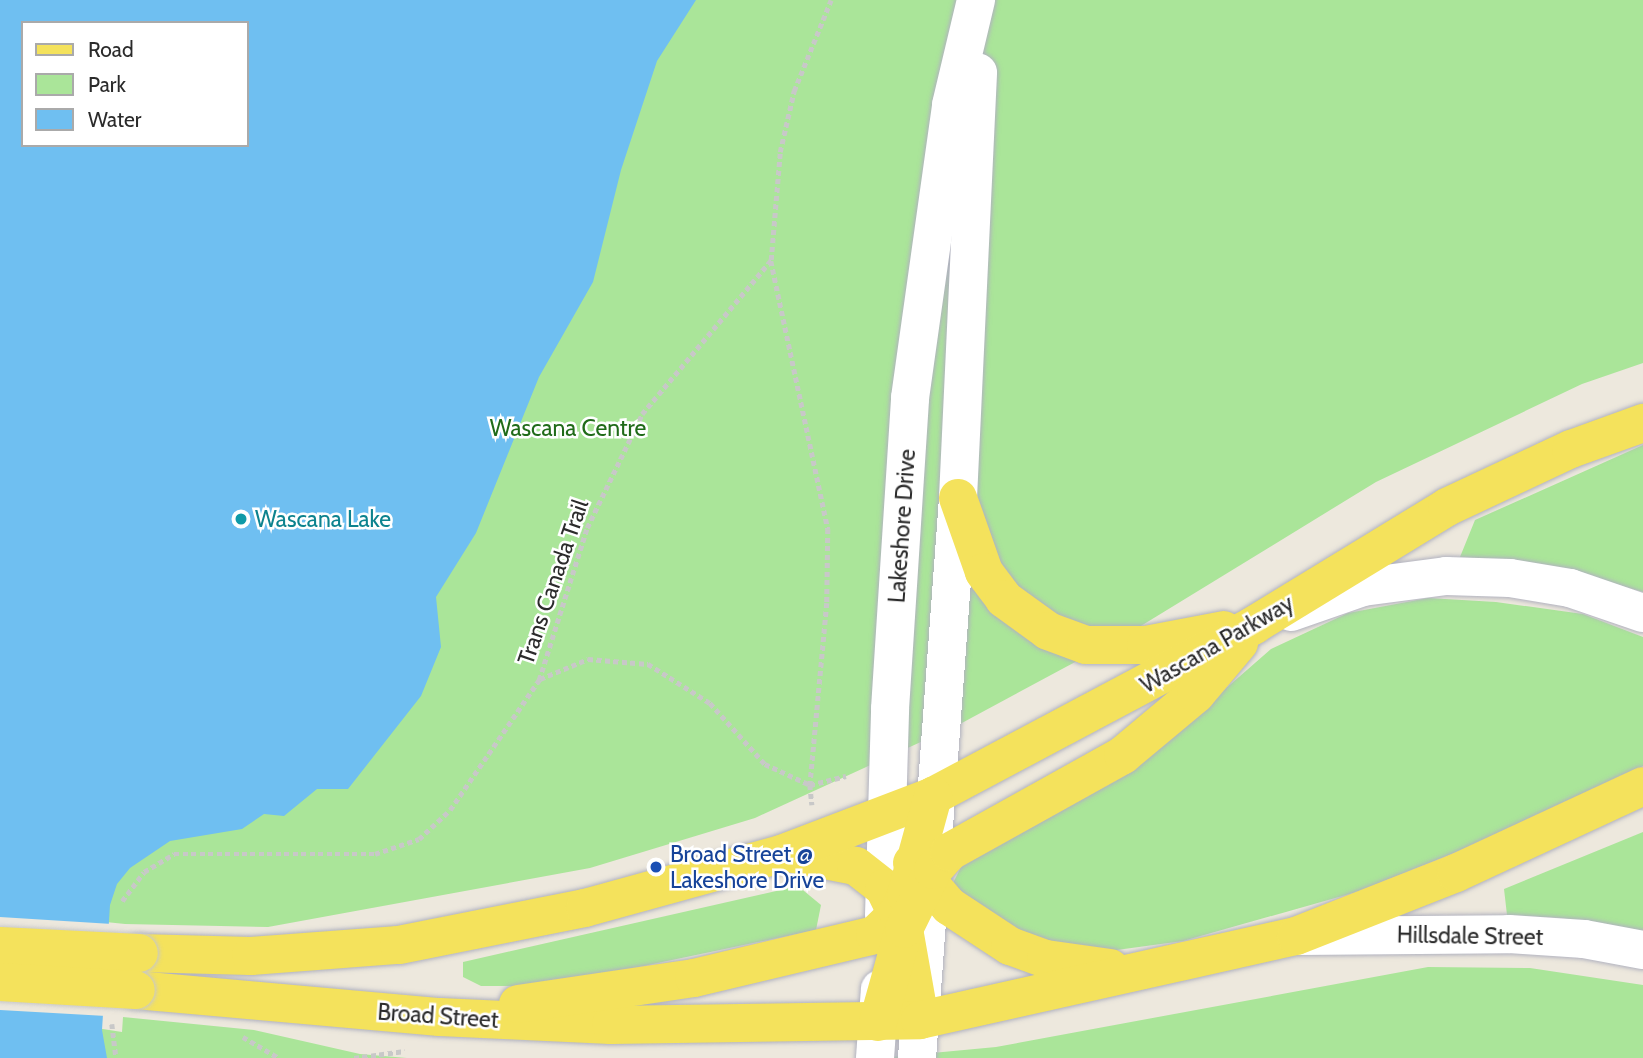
<!DOCTYPE html>
<style>
body{margin:0}
#map{position:relative;width:1643px;height:1058px;overflow:hidden;background:#ede8dd;font-family:Cabin,sans-serif}
div>[style]{position:absolute}
[style*='--x']{left:calc(var(--x)*1px);top:calc(var(--y)*1px);width:calc(var(--w)*1px);rotate:calc(var(--a)*1deg)}
.green>*{inset:0;background:#aae599}
.water>*{inset:0;background:#6fbff1}
.pier>*{inset:0;background:#ede8dd}
.path>*{height:4.5px;margin-top:-2.25px;transform-origin:0;background:repeating-linear-gradient(90deg,#c8c8c8 0 5px,transparent 0 8.5px)}
.roads{filter:drop-shadow(0 0 2px #b1b2bf) drop-shadow(0 0 2px #b1b2bf)}
.minor>*{height:38px;margin:-19px;padding:0 19px;transform-origin:19px;border-radius:19px;background:#fff}
.major>*{height:38px;margin:-19px;padding:0 19px;transform-origin:19px;border-radius:19px;background:#f4e25c}
.bridges{filter:drop-shadow(0 0 2px #c8c8c8) drop-shadow(0 0 2px #c8c8c8)}
.major-bridge>*{height:38px;margin:-19px;padding:0 19px;transform-origin:19px;border-radius:19px;background:#f4e25c}
.dots>*{width:19px;height:19px;translate:-50% -50%;box-sizing:border-box;border:4px solid #fff;border-radius:50%}
span{translate:-50% -50%;white-space:nowrap;text-align:center;line-height:1.15;-webkit-text-stroke:5px #fff;paint-order:stroke}
.park-label{font-size:23px;color:#206b19}
.culture-label{font-size:23px;color:#0d838f}
.left{translate:0 -50%;text-align:left}
.street-label{font-size:23px;color:#2b2b2b}
.transit-label{font-size:23px;color:#164399}
.legend{position:absolute;left:21px;top:21px;width:228px;height:126px;box-sizing:border-box;background:#fff;border:2px solid #aaa;margin:0;padding:9px 12px;list-style:none;font-size:21px;color:#2b2b2b}
.legend li{display:flex;align-items:center;gap:14px;height:35px}
.legend b{width:35px;border:2px solid #aaa}
</style>
<div id="map">
<div class="green">
<i style="clip-path:polygon(evenodd,0 0,1643px 0,1643px 363px,1582px 384px,1376px 482px,1131px 632px,960px 724px,755px 818px,590px 868px,268px 927px,125px 924px,0 911px,0 0,23px 23px,247px 23px,247px 145px,23px 145px,23px 23px)"></i>
<i style="clip-path:polygon(1643px 445px,1643px 592px,1557px 567px,1460px 557px,1475px 520px)"></i>
<i style="clip-path:polygon(1428px 598px,1496px 602px,1583px 614px,1643px 637px,1643px 766px,1535px 820px,1360px 891px,1183px 941px,1102px 952px,1038px 949px,951px 887px,966px 857px,1176px 732px,1271px 649px,1348px 613px)"></i>
<i style="clip-path:polygon(1643px 832px,1643px 933px,1561px 918px,1507px 915px,1504px 889px)"></i>
<i style="clip-path:polygon(798px 886px,821px 905px,816px 930px,548px 986px,481px 986px,463px 977px,463px 962px)"></i>
<i style="clip-path:polygon(1428px 967px,1530px 968px,1643px 985px,1643px 1058px,879px 1058px,996px 1047px)"></i>
<i style="clip-path:polygon(0 1013px,122px 1032px,123px 1017px,254px 1030px,360px 1054px,407px 1058px,0 1058px)"></i>
</div>
<div class="water">
<i style="clip-path:polygon(evenodd,0 0,696px 0,657px 61px,621px 170px,593px 282px,539px 377px,476px 533px,436px 597px,441px 647px,421px 696px,348px 789px,317px 789px,284px 816px,264px 814px,242px 829px,170px 841px,130px 868px,117px 884px,110px 905px,102px 1030px,107px 1058px,0 1058px,0 0,23px 23px,247px 23px,247px 145px,23px 145px,23px 23px)"></i>
</div>
<div class="pier">
<i style="clip-path:polygon(0 917px,112px 924px,106px 1016px,0 1010px)"></i>
</div>
<div class="path">
<i style="--x:771;--y:261;--w:274;--a:78"></i>
<i style="--x:828;--y:529;--w:74;--a:90.8"></i>
<i style="--x:827;--y:603;--w:183;--a:95.3"></i>
<i style="--x:810;--y:785;--w:20;--a:84"></i>
<i style="--x:540;--y:679;--w:52;--a:-22.6"></i>
<i style="--x:588;--y:659;--w:60;--a:4.8"></i>
<i style="--x:648;--y:664;--w:73;--a:32.2"></i>
<i style="--x:710;--y:703;--w:82;--a:48"></i>
<i style="--x:765;--y:764;--w:50;--a:25"></i>
<i style="--x:810;--y:785;--w:37;--a:-14"></i>
<i style="--x:122;--y:901;--w:36;--a:-53"></i>
<i style="--x:144;--y:872;--w:35;--a:-31"></i>
<i style="--x:174;--y:854;--w:201;--a:0"></i>
<i style="--x:375;--y:854;--w:46;--a:-18.8"></i>
<i style="--x:419;--y:839;--w:42;--a:-43.1"></i>
<i style="--x:450;--y:810;--w:158;--a:-55.6"></i>
<i style="--x:539;--y:680;--w:159;--a:-72.5"></i>
<i style="--x:587;--y:528;--w:127;--a:-64.2"></i>
<i style="--x:642;--y:414;--w:201;--a:-50"></i>
<i style="--x:771;--y:260;--w:108;--a:-85.2"></i>
<i style="--x:780;--y:152;--w:63;--a:-77.1"></i>
<i style="--x:794;--y:91;--w:98;--a:-67.9"></i>
<i style="--x:112;--y:1024;--w:34;--a:83"></i>
<i style="--x:243;--y:1037;--w:42;--a:30.3"></i>
<i style="--x:354;--y:1058;--w:51;--a:-7.8"></i>
</div>
<div class="roads">
<div class="minor">
<i style="--x:1291;--y:612;--w:76;--a:-19.1"></i>
<i style="--x:1363;--y:587;--w:84;--a:-7.5"></i>
<i style="--x:1446;--y:576;--w:64;--a:1.8"></i>
<i style="--x:1510;--y:578;--w:61;--a:9.5"></i>
<i style="--x:1570;--y:588;--w:77;--a:18.9"></i>
<i style="--x:884;--y:915;--w:206;--a:-88.3"></i>
<i style="--x:890;--y:709;--w:312;--a:-86.3"></i>
<i style="--x:910;--y:398;--w:296;--a:-82"></i>
<i style="--x:951;--y:105;--w:108;--a:-76.6"></i>
<i style="--x:1298;--y:936;--w:211;--a:-0.5"></i>
<i style="--x:1509;--y:934;--w:75;--a:3.8"></i>
<i style="--x:1584;--y:939;--w:60;--a:10.6"></i>
<i style="--x:875;--y:1058;--w:69;--a:-85.9"></i>
<i style="--x:917;--y:1058;--w:561;--a:-85.81"></i>
<i style="--x:958;--y:498;--w:426;--a:-87.3"></i>
</div>
<div class="major">
<i style="--x:958;--y:498;--w:78;--a:70.6"></i>
<i style="--x:984;--y:572;--w:34;--a:53"></i>
<i style="--x:1004;--y:599;--w:54;--a:36"></i>
<i style="--x:1048;--y:631;--w:40;--a:20.2"></i>
<i style="--x:1086;--y:645;--w:60;--a:0"></i>
<i style="--x:1146;--y:645;--w:79;--a:-10.9"></i>
<i style="--x:789;--y:853;--w:68;--a:11"></i>
<i style="--x:856;--y:866;--w:36;--a:38"></i>
<i style="--x:884;--y:888;--w:46;--a:64"></i>
<i style="--x:904;--y:929;--w:92;--a:80"></i>
<i style="--x:912;--y:863;--w:57;--a:49.3"></i>
<i style="--x:949;--y:906;--w:73;--a:33.3"></i>
<i style="--x:1010;--y:946;--w:38;--a:20"></i>
<i style="--x:1046;--y:959;--w:65;--a:8"></i>
<i style="--x:139;--y:953;--w:112;--a:1.5"></i>
<i style="--x:251;--y:956;--w:148;--a:-4.3"></i>
<i style="--x:399;--y:945;--w:190;--a:-11.3"></i>
<i style="--x:585;--y:908;--w:206;--a:-15.4"></i>
<i style="--x:784;--y:853;--w:160;--a:-20.9"></i>
<i style="--x:933;--y:796;--w:364;--a:-28"></i>
<i style="--x:1254;--y:625;--w:226;--a:-31.4"></i>
<i style="--x:1447;--y:507;--w:137;--a:-25.1"></i>
<i style="--x:1571;--y:449;--w:77;--a:-19.9"></i>
<i style="--x:136;--y:990;--w:305;--a:5.1"></i>
<i style="--x:440;--y:1017;--w:171;--a:2.7"></i>
<i style="--x:611;--y:1025;--w:309;--a:-0.9"></i>
<i style="--x:920;--y:1020;--w:385;--a:-12.6"></i>
<i style="--x:1296;--y:936;--w:172;--a:-21.5"></i>
<i style="--x:1456;--y:873;--w:206;--a:-24.9"></i>
<i style="--x:518;--y:1004;--w:178;--a:-8.4"></i>
<i style="--x:694;--y:978;--w:186;--a:-13.4"></i>
<i style="--x:875;--y:935;--w:32;--a:-44"></i>
<i style="--x:898;--y:913;--w:20;--a:-66"></i>
<i style="--x:906;--y:895;--w:103;--a:-74.7"></i>
<i style="--x:878;--y:1022;--w:97;--a:-74.4"></i>
<i style="--x:904;--y:929;--w:66;--a:-63.8"></i>
<i style="--x:933;--y:870;--w:24;--a:-48"></i>
<i style="--x:949;--y:852;--w:199;--a:-29.1"></i>
<i style="--x:1123;--y:755;--w:95;--a:-39.9"></i>
<i style="--x:1196;--y:694;--w:67;--a:-49.9"></i>
</div>
</div>
<div class="bridges">
<div class="major-bridge">
<i style="--x:0;--y:946;--w:139;--a:2.9"></i>
<i style="--x:0;--y:982;--w:136;--a:3.4"></i>
</div>
</div>
<div class="dots">
<i style="left:241px;top:519px;background:#0f9aa8"></i>
<i style="left:656px;top:867px;background:#1a4fb4"></i>
</div>
<div class="park-label">
<span style="left:568px;top:428px">Wascana Centre</span>
</div>
<div class="culture-label">
<span class="left" style="left:255px;top:519px">Wascana Lake</span>
</div>
<div class="street-label">
<span style="left:902px;top:526px;rotate:-86deg">Lakeshore Drive</span>
<span style="left:553px;top:582px;rotate:-71deg">Trans Canada Trail</span>
<span style="left:1217px;top:644px;rotate:-30deg">Wascana Parkway</span>
<span style="left:1470px;top:936px;rotate:1deg">Hillsdale Street</span>
<span style="left:438px;top:1016px;rotate:4deg">Broad Street</span>
</div>
<div class="transit-label">
<span class="left" style="left:670px;top:867px">Broad Street @<br>Lakeshore Drive</span>
</div>
<ul class="legend">
<li><b style="height:9px;background:#f4e25c"></b>Road</li>
<li><b style="height:19px;background:#aae599"></b>Park</li>
<li><b style="height:19px;background:#6fbff1"></b>Water</li>
</ul>
</div>
